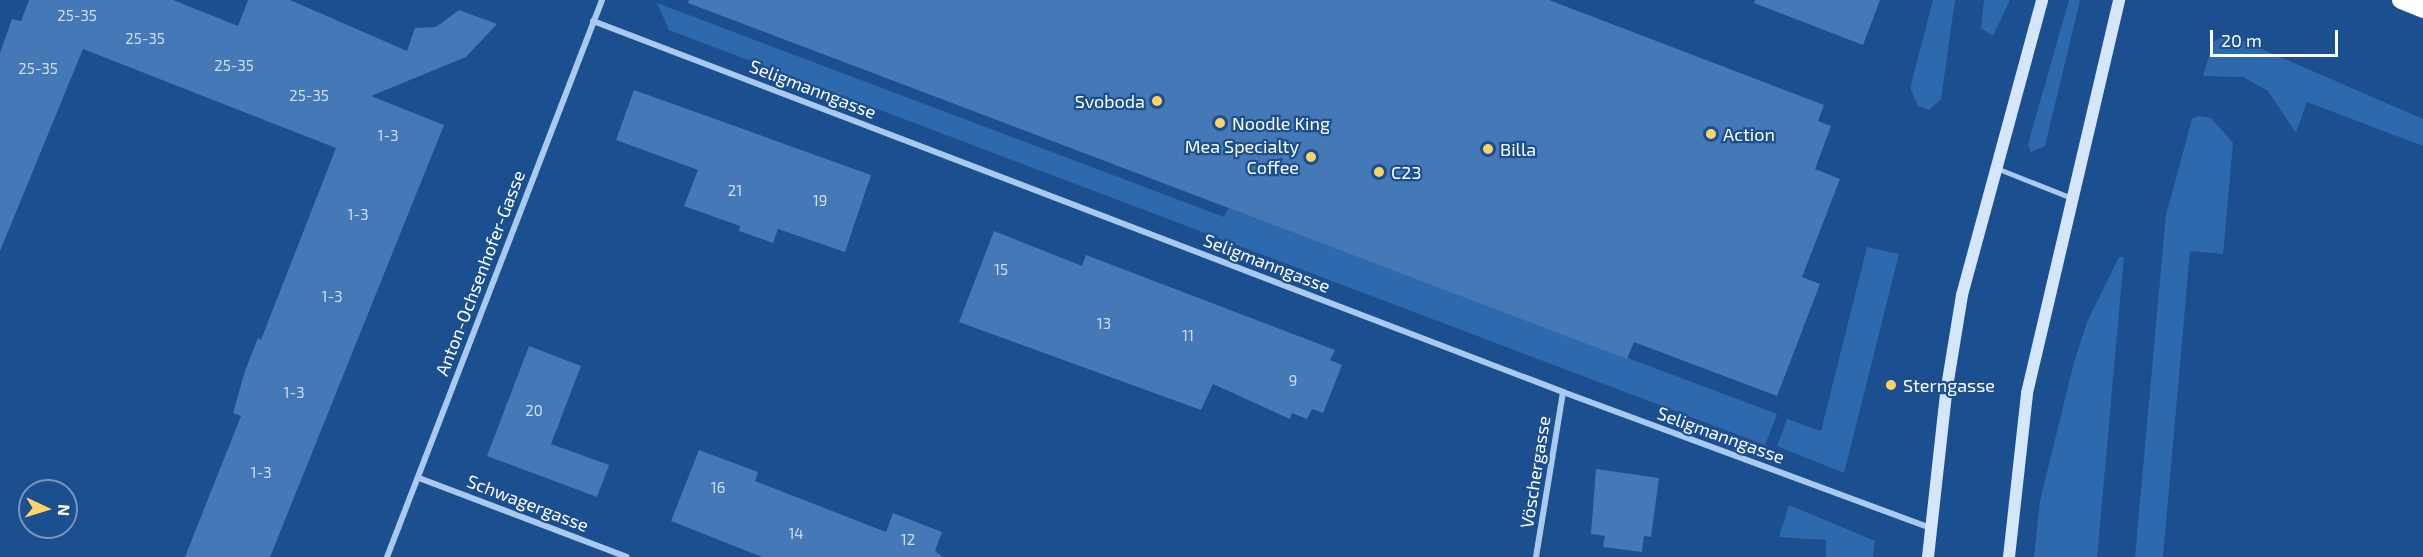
<!DOCTYPE html>
<meta charset="utf-8">
<style>
body{margin:0}
#map{position:relative;width:2423px;height:557px;overflow:hidden;background:#1b4f8f;font-family:"Exo 2",sans-serif}
div>[style]{position:absolute}
[style*='--x']{left:calc(var(--x)*1px);top:calc(var(--y)*1px);width:calc(var(--w)*1px);rotate:calc(var(--a)*1deg)}
.green>*{inset:0;background:#2e69ad}
.building>*{inset:0;background:#4478b7}
.lane>*{height:4.5px;margin:-2.25px;padding:0 2.25px;transform-origin:2.25px;border-radius:2.25px;background:#a9c9ee}
.street>*{height:6px;margin:-3px;padding:0 3px;transform-origin:3px;border-radius:3px;background:#a9c9ee}
.secondary>*{height:12px;margin:-6px;padding:0 6px;transform-origin:6px;border-radius:6px;background:#d6e6fa}
.highway>*{height:18px;margin:-9px;padding:0 9px;transform-origin:9px;border-radius:9px;background:#fff}
.dots>*{width:16px;height:16px;translate:-50% -50%;box-sizing:border-box;border:3px solid #1b4f8f;border-radius:50%}
span{translate:-50% -50%;white-space:nowrap;text-align:center;line-height:1.15;-webkit-text-stroke:4.5px #1b4f8f;paint-order:stroke}
.number-label{font-size:15px;color:#d0dded}
.number-label span{-webkit-text-stroke-width:0}
.street-label{font-size:18px;color:#fff}
.poi-label{font-size:18px;color:#fff}
.right{translate:-100% -50%;text-align:right}
.left{translate:0 -50%;text-align:left}
.north{position:absolute;left:18px;top:479px;width:60px;height:60px;box-sizing:border-box;background:#1b4f8f;border:2px solid #7695bc;border-radius:50%;rotate:94deg;font-size:16px;font-weight:700;line-height:24px;text-align:center;color:#fff}
.north::after{content:'';display:block;margin:auto;width:21px;height:27px;background:#ffd166;clip-path:polygon(50% 0,100% 100%,50% 72%,0 100%)}
.scale{position:absolute;left:2210px;top:30px;width:128px;height:27px;box-sizing:border-box;border:3px solid #fff;border-top:0;padding-left:8px;font-size:18px;line-height:21px;white-space:nowrap;color:#fff;-webkit-text-stroke:4px #1b4f8f;paint-order:stroke}
</style>
<div id="map">
<div class="green">
<i style="clip-path:polygon(1933px 0,1955px 0,1941px 99px,1929px 110px,1918px 106px,1910px 88px)"></i>
<i style="clip-path:polygon(1984px 0,2010px 0,1993px 36px,1981px 28px)"></i>
<i style="clip-path:polygon(2069px 0,2080px 0,2045px 146px,2031px 152px,2028px 144px)"></i>
<i style="clip-path:polygon(657px 3px,1224px 217px,1228px 208px,1777px 414px,1765px 445px,669px 30px)"></i>
<i style="clip-path:polygon(2227px 34px,2423px 119px,2423px 146px,2307px 102px,2296px 133px,2268px 91px,2243px 77px,2203px 76px,2213px 42px)"></i>
<i style="clip-path:polygon(2198px 116px,2211px 118px,2233px 143px,2223px 254px,2190px 251px,2163px 557px,2135px 557px,2166px 215px,2192px 119px)"></i>
<i style="clip-path:polygon(1867px 247px,1899px 254px,1844px 473px,1777px 446px,1787px 419px,1821px 431px)"></i>
<i style="clip-path:polygon(2119px 257px,2124px 257px,2097px 557px,2034px 557px,2040px 501px,2073px 366px,2087px 322px)"></i>
<i style="clip-path:polygon(1789px 505px,1875px 541px,1873px 557px,1826px 557px,1826px 540px,1779px 537px)"></i>
</div>
<div class="building">
<i style="clip-path:polygon(29px 0,173px 0,238px 26px,248px 0,290px 0,407px 51px,415px 28px,436px 27px,459px 10px,497px 24px,466px 57px,371px 96px,444px 125px,270px 557px,185px 557px,241px 416px,233px 413px,245px 371px,258px 338px,261px 340px,336px 148px,83px 49px,0 251px,0 53px,12px 19px,21px 21px)"></i>
<i style="clip-path:polygon(689px 0,1549px 0,1824px 105px,1818px 121px,1831px 126px,1815px 169px,1840px 179px,1802px 277px,1820px 284px,1777px 396px,1634px 342px,1627px 359px,688px 3px)"></i>
<i style="clip-path:polygon(1755px 0,1880px 0,1863px 45px,1754px 3px)"></i>
<i style="clip-path:polygon(634px 90px,871px 175px,845px 252px,778px 229px,773px 243px,739px 231px,740px 226px,684px 206px,698px 170px,616px 140px)"></i>
<i style="clip-path:polygon(994px 231px,1082px 266px,1086px 255px,1335px 350px,1330px 360px,1342px 365px,1323px 413px,1312px 409px,1307px 419px,1292px 413px,1290px 419px,1213px 384px,1201px 410px,959px 322px)"></i>
<i style="clip-path:polygon(529px 346px,581px 366px,551px 444px,609px 465px,597px 497px,487px 456px)"></i>
<i style="clip-path:polygon(699px 450px,758px 472px,755px 481px,886px 532px,893px 513px,942px 532px,935px 551px,943px 557px,762px 557px,671px 521px)"></i>
<i style="clip-path:polygon(1596px 469px,1659px 478px,1651px 537px,1644px 536px,1642px 552px,1603px 547px,1605px 536px,1591px 534px)"></i>
</div>
<div class="lane">
<i style="--x:1999;--y:169;--w:79;--a:21.7"></i>
</div>
<div class="street">
<i style="--x:593;--y:21;--w:1039;--a:20.93"></i>
<i style="--x:1563;--y:392;--w:392;--a:20.3"></i>
<i style="--x:419;--y:478;--w:222;--a:20.8"></i>
<i style="--x:387;--y:557;--w:597;--a:-68.89"></i>
<i style="--x:1536;--y:557;--w:167;--a:-80.7"></i>
</div>
<div class="secondary">
<i style="--x:1928;--y:557;--w:165;--a:-83.7"></i>
<i style="--x:1946;--y:393;--w:99;--a:-80.7"></i>
<i style="--x:1962;--y:295;--w:306;--a:-74.8"></i>
<i style="--x:2009;--y:557;--w:165;--a:-83.7"></i>
<i style="--x:2027;--y:393;--w:404;--a:-76.8"></i>
</div>
<div class="highway">
<i style="--x:2401;--y:0;--w:24;--a:22"></i>
</div>
<div class="dots">
<i style="left:1157px;top:101px;background:#ffd166"></i>
<i style="left:1220px;top:123px;background:#ffd166"></i>
<i style="left:1711px;top:134px;background:#ffd166"></i>
<i style="left:1488px;top:149px;background:#ffd166"></i>
<i style="left:1311px;top:157px;background:#ffd166"></i>
<i style="left:1379px;top:172px;background:#ffd166"></i>
<i style="left:1891px;top:385px;background:#ffd166"></i>
</div>
<div class="number-label">
<span style="left:77px;top:16px">25-35</span>
<span style="left:145px;top:39px">25-35</span>
<span style="left:234px;top:66px">25-35</span>
<span style="left:38px;top:69px">25-35</span>
<span style="left:309px;top:96px">25-35</span>
<span style="left:388px;top:136px">1-3</span>
<span style="left:735px;top:191px">21</span>
<span style="left:820px;top:201px">19</span>
<span style="left:358px;top:215px">1-3</span>
<span style="left:1001px;top:270px">15</span>
<span style="left:332px;top:297px">1-3</span>
<span style="left:1104px;top:324px">13</span>
<span style="left:1188px;top:336px">11</span>
<span style="left:1293px;top:381px">9</span>
<span style="left:294px;top:393px">1-3</span>
<span style="left:534px;top:411px">20</span>
<span style="left:261px;top:473px">1-3</span>
<span style="left:718px;top:488px">16</span>
<span style="left:796px;top:534px">14</span>
<span style="left:908px;top:540px">12</span>
</div>
<div class="street-label">
<span style="left:813px;top:89px;rotate:21deg">Seligmanngasse</span>
<span style="left:1267px;top:263px;rotate:21deg">Seligmanngasse</span>
<span style="left:480px;top:273px;rotate:-69deg">Anton-Ochsenhofer-Gasse</span>
<span style="left:1721px;top:435px;rotate:20deg">Seligmanngasse</span>
<span style="left:1535px;top:472px;rotate:-81deg">Vöschergasse</span>
<span style="left:528px;top:503px;rotate:21deg">Schwagergasse</span>
</div>
<div class="poi-label">
<span class="right" style="left:1145px;top:101px">Svoboda</span>
<span class="left" style="left:1232px;top:123px">Noodle King</span>
<span class="left" style="left:1723px;top:134px">Action</span>
<span class="right" style="left:1299px;top:157px">Mea Specialty<br>Coffee</span>
<span class="left" style="left:1500px;top:149px">Billa</span>
<span class="left" style="left:1391px;top:172px">C23</span>
<span class="left" style="left:1903px;top:385px">Sterngasse</span>
</div>
<div class="north">N</div>
<div class="scale">20 m</div>
</div>
